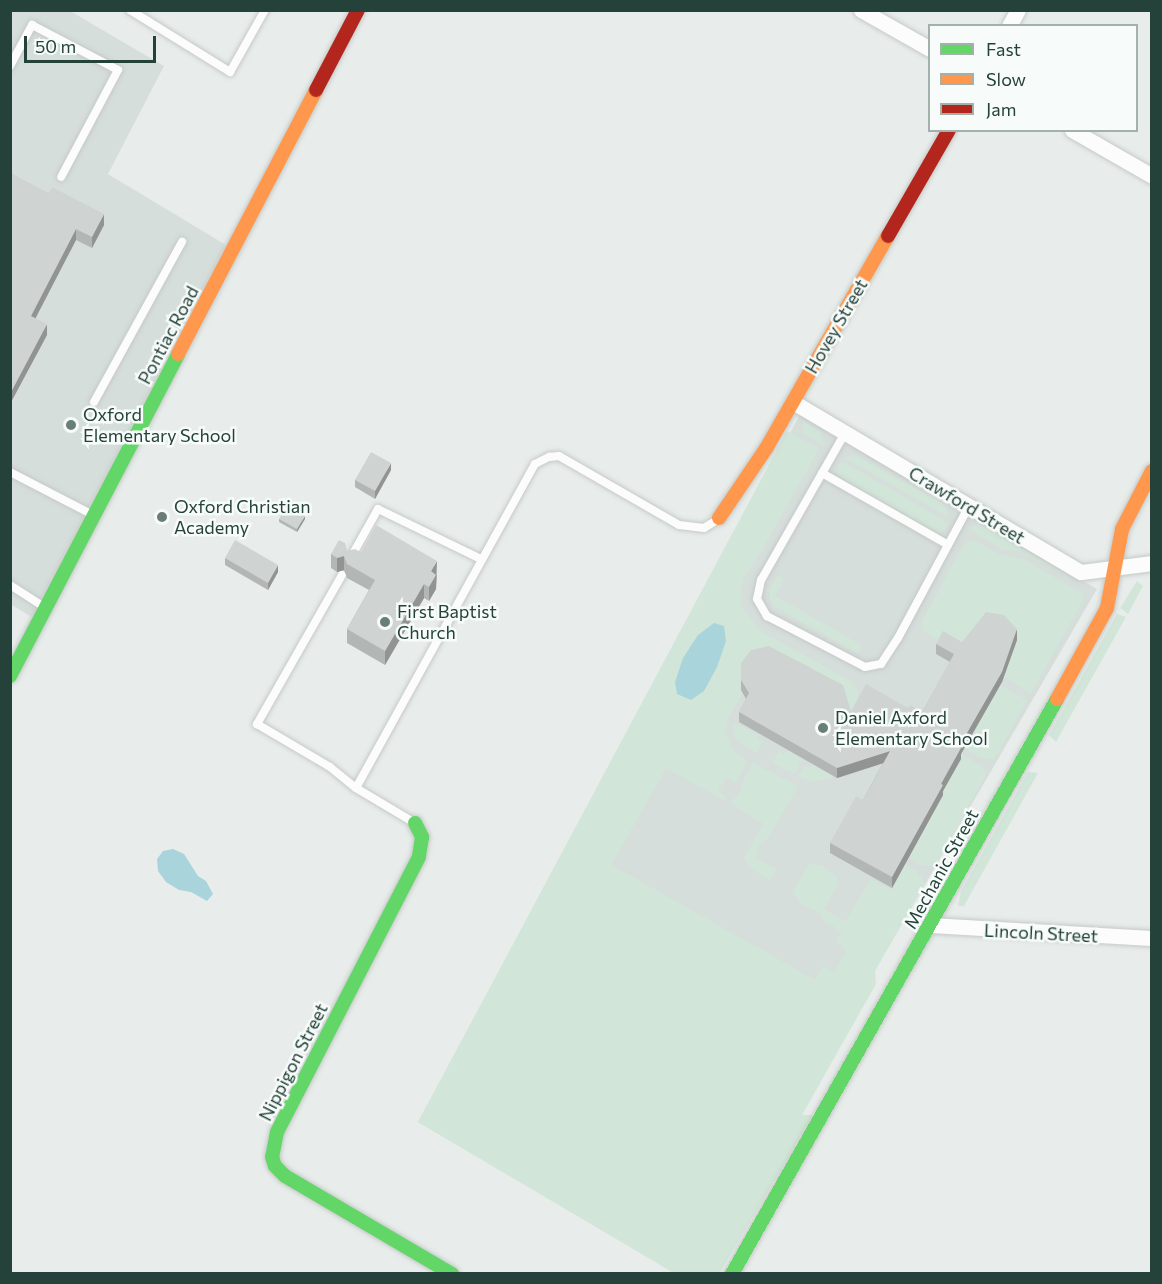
<!DOCTYPE html>
<style>
body{margin:0}
#map{position:relative;width:1162px;height:1284px;overflow:hidden;background:#e8edeb;font-family:Commissioner,sans-serif}
div>[style]{position:absolute}
[style*='--x']{left:calc(var(--x)*1px);top:calc(var(--y)*1px);width:calc(var(--w)*1px);rotate:calc(var(--a)*1deg)}
.built>*{inset:0;background:#d6dedb}
.green>*{inset:0;background:#d1e6d8}
.water>*{inset:0;background:#a9d4db}
.roads{filter:drop-shadow(0 0 2px #c5cac8) drop-shadow(0 0 2px #c5cac8)}
.lane>*{height:8px;margin:-4px;padding:0 4px;transform-origin:4px;border-radius:4px;background:#fcfcfc}
.street>*{height:15px;margin:-7.5px;padding:0 7.5px;transform-origin:7.5px;border-radius:7.5px;background:#fcfcfc}
.fast>*{height:14px;margin:-7px;padding:0 7px;transform-origin:7px;border-radius:7px;background:#63d668}
.slow>*{height:14px;margin:-7px;padding:0 7px;transform-origin:7px;border-radius:7px;background:#ff974d}
.jam>*{height:14px;margin:-7px;padding:0 7px;transform-origin:7px;border-radius:7px;background:#b3261e}
.wall>*{inset:0;background:#b2b6b5}
.shaded-wall>*{inset:0;background:#919493}
.building>*{inset:0;background:#cfd4d2}
.dots>*{width:16px;height:16px;translate:-50% -50%;box-sizing:border-box;border:3px solid #f7fbf9;border-radius:50%}
span{translate:-50% -50%;white-space:nowrap;text-align:center;line-height:1.15;-webkit-text-stroke:5px #f7fbf9;paint-order:stroke}
.street-label{font-size:18px;color:#24423a}
.poi-label{font-size:18px;color:#24423a}
.left{translate:0 -50%;text-align:left}
.frame{position:absolute;inset:0;border:12px solid #24423a;pointer-events:none}
.legend{position:absolute;left:928px;top:24px;width:210px;height:108px;box-sizing:border-box;background:#f7fbf9;border:2px solid #a3b1ad;margin:0;padding:8px 10px;list-style:none;font-size:18px;color:#24423a}
.legend li{display:flex;align-items:center;gap:12px;height:30px}
.legend b{width:30px;border:2px solid #a3b1ad}
.scale{position:absolute;left:24px;top:36px;width:132px;height:27px;box-sizing:border-box;border:3px solid #24423a;border-top:0;padding-left:8px;font-size:18px;line-height:21px;white-space:nowrap;color:#24423a;-webkit-text-stroke:4px #f7fbf9;paint-order:stroke}
</style>
<div id="map">
<div class="built">
<i style="clip-path:polygon(10px 11px,70px 11px,164px 66px,108px 174px,226px 245px,32px 617px,10px 604px)"></i>
<i style="clip-path:polygon(803px 409px,974px 516px,1097px 589px,813px 1077px,674px 1273px,418px 1122px)"></i>
</div>
<div class="green">
<i style="clip-path:polygon(803px 421px,820px 431px,824px 445px,803px 433px)"></i>
<i style="clip-path:polygon(787px 431px,819px 449px,752px 567px,746px 573px,740px 590px,743px 609px,760px 631px,852px 682px,858px 691px,857px 701px,849px 715px,746px 665px,740px 683px,743px 693px,728px 717px,725px 730px,732px 749px,747px 761px,736px 783px,726px 777px,718px 791px,726px 797px,724px 800px,666px 768px,611px 865px,815px 980px,823px 966px,835px 972px,847px 950px,836px 942px,842px 932px,822px 919px,823px 915px,797px 901px,799px 898px,792px 894px,809px 864px,822px 865px,837px 877px,838px 883px,824px 909px,845px 922px,871px 879px,892px 890px,905px 865px,917px 872px,925px 883px,875px 971px,876px 984px,802px 1115px,813px 1115px,719px 1274px,674px 1273px,418px 1122px)"></i>
<i style="clip-path:polygon(855px 455px,940px 502px,947px 509px,948px 517px,845px 458px)"></i>
<i style="clip-path:polygon(841px 461px,940px 518px,948px 524px,944px 530px,937px 533px,842px 478px,836px 472px)"></i>
<i style="clip-path:polygon(975px 525px,984px 526px,1088px 587px,1019px 551px,1003px 550px,969px 529px)"></i>
<i style="clip-path:polygon(973px 540px,999px 554px,1022px 559px,1083px 594px,1083px 600px,1031px 693px,1004px 677px,1007px 669px,967px 646px,935px 639px,923px 631px,922px 622px,964px 544px)"></i>
<i style="clip-path:polygon(782px 576px,783px 581px,775px 596px,861px 645px,859px 654px,775px 607px,770px 599px,769px 590px,777px 577px)"></i>
<i style="clip-path:polygon(1137px 581px,1143px 586px,1128px 614px,1120px 608px)"></i>
<i style="clip-path:polygon(1117px 614px,1126px 617px,1056px 742px,1049px 735px)"></i>
<i style="clip-path:polygon(999px 685px,1027px 700px,994px 759px,983px 759px,964px 748px)"></i>
<i style="clip-path:polygon(736px 723px,758px 735px,757px 739px,763px 741px,756px 753px,736px 739px,733px 727px)"></i>
<i style="clip-path:polygon(787px 750px,802px 759px,795px 774px,772px 763px,779px 752px,784px 754px)"></i>
<i style="clip-path:polygon(961px 754px,982px 766px,986px 774px,935px 867px,921px 865px,909px 857px,943px 796px,937px 792px)"></i>
<i style="clip-path:polygon(753px 763px,798px 786px,768px 838px,759px 845px,756px 859px,776px 869px,770px 881px,750px 868px,744px 858px,764px 824px,731px 803px,743px 787px,741px 785px)"></i>
<i style="clip-path:polygon(812px 764px,834px 778px,811px 782px,798px 776px,804px 766px,810px 768px)"></i>
<i style="clip-path:polygon(1028px 772px,1038px 773px,964px 906px,958px 906px,961px 891px)"></i>
</div>
<div class="water">
<i style="clip-path:polygon(714px 623px,724px 626px,726px 641px,717px 667px,704px 691px,691px 700px,677px 694px,675px 682px,683px 658px,698px 635px)"></i>
<i style="clip-path:polygon(173px 849px,184px 854px,198px 876px,206px 881px,213px 894px,207px 901px,191px 892px,179px 890px,166px 882px,158px 871px,157px 859px,163px 851px)"></i>
</div>
<div class="roads">
<div class="lane">
<i style="--x:130;--y:10;--w:118;--a:31.8"></i>
<i style="--x:230;--y:72;--w:71;--a:-60.6"></i>
<i style="--x:10;--y:66;--w:47;--a:-61.8"></i>
<i style="--x:32;--y:25;--w:97;--a:27.6"></i>
<i style="--x:118;--y:70;--w:121;--a:118"></i>
<i style="--x:94;--y:402;--w:183;--a:-61.2"></i>
<i style="--x:845;--y:433;--w:169;--a:119.7"></i>
<i style="--x:761;--y:580;--w:19;--a:102"></i>
<i style="--x:757;--y:599;--w:20;--a:60"></i>
<i style="--x:767;--y:616;--w:110;--a:27.5"></i>
<i style="--x:865;--y:667;--w:16;--a:-11"></i>
<i style="--x:881;--y:664;--w:31;--a:-57"></i>
<i style="--x:898;--y:638;--w:150;--a:-61.7"></i>
<i style="--x:10;--y:472;--w:93;--a:27.4"></i>
<i style="--x:822;--y:473;--w:145;--a:29.7"></i>
<i style="--x:351;--y:557;--w:55;--a:-60.6"></i>
<i style="--x:378;--y:509;--w:114;--a:25.9"></i>
<i style="--x:342;--y:575;--w:172;--a:119.7"></i>
<i style="--x:257;--y:724;--w:85;--a:30.5"></i>
<i style="--x:330;--y:767;--w:33;--a:39"></i>
<i style="--x:356;--y:788;--w:66;--a:30.8"></i>
<i style="--x:10;--y:585;--w:40;--a:32.9"></i>
<i style="--x:356;--y:788;--w:370;--a:-61.1"></i>
<i style="--x:535;--y:464;--w:16;--a:-27"></i>
<i style="--x:549;--y:457;--w:10;--a:-6"></i>
<i style="--x:559;--y:456;--w:138;--a:29.9"></i>
<i style="--x:679;--y:525;--w:25;--a:7"></i>
<i style="--x:704;--y:528;--w:15;--a:-32"></i>
</div>
<div class="street">
<i style="--x:861;--y:10;--w:79;--a:29.5"></i>
<i style="--x:1009;--y:26;--w:18;--a:-61"></i>
<i style="--x:1072;--y:130;--w:92;--a:29.9"></i>
<i style="--x:793;--y:402;--w:334;--a:30.6"></i>
<i style="--x:1081;--y:572;--w:72;--a:-7.2"></i>
<i style="--x:930;--y:925;--w:222;--a:3.4"></i>
</div>
<div class="fast">
<i style="--x:10;--y:676;--w:363;--a:-62.4"></i>
<i style="--x:415;--y:823;--w:16;--a:63"></i>
<i style="--x:422;--y:837;--w:20;--a:99"></i>
<i style="--x:419;--y:857;--w:309;--a:117.3"></i>
<i style="--x:277;--y:1132;--w:25;--a:101"></i>
<i style="--x:272;--y:1157;--w:9;--a:72"></i>
<i style="--x:275;--y:1166;--w:14;--a:45"></i>
<i style="--x:285;--y:1176;--w:194;--a:30.4"></i>
<i style="--x:732;--y:1274;--w:660;--a:-60.52"></i>
</div>
<div class="slow">
<i style="--x:178;--y:354;--w:298;--a:-62.4"></i>
<i style="--x:719;--y:518;--w:86;--a:-55.9"></i>
<i style="--x:767;--y:447;--w:243;--a:-60.2"></i>
<i style="--x:1057;--y:699;--w:104;--a:-61.2"></i>
<i style="--x:1107;--y:608;--w:80;--a:-79.2"></i>
<i style="--x:1122;--y:529;--w:65;--a:-62.7"></i>
</div>
<div class="jam">
<i style="--x:316;--y:90;--w:90;--a:-62.3"></i>
<i style="--x:888;--y:236;--w:122;--a:-60.1"></i>
</div>
</div>
<div class="wall">
<i style="clip-path:polygon(10px 173px,104px 225px,92px 248px,76px 240px,35px 318px,47px 335px,10px 404px)"></i>
<i style="clip-path:polygon(391px 470px,375px 499px,355px 487px,355px 480px)"></i>
<i style="clip-path:polygon(279px 519px,305px 519px,297px 532px,279px 522px)"></i>
<i style="clip-path:polygon(347px 551px,361px 552px,437px 575px,436px 589px,429px 601px,424px 598px,385px 665px,347px 643px,347px 629px,369px 590px,347px 578px,344px 570px,337px 572px,331px 568px,331px 554px)"></i>
<i style="clip-path:polygon(225px 558px,278px 572px,268px 590px,225px 565px)"></i>
<i style="clip-path:polygon(1017px 640px,1002px 682px,961px 754px,961px 759px,943px 791px,943px 795px,892px 888px,830px 853px,830px 843px,863px 800px,883px 763px,837px 778px,739px 722px,739px 712px,746px 699px,741px 690px,741px 663px,851px 711px,908px 708px,922px 712px,950px 662px,936px 654px,936px 644px)"></i>
</div>
<div class="shaded-wall">
<i style="clip-path:polygon(104px 214px,104px 225px,92px 248px,92px 237px)"></i>
<i style="clip-path:polygon(76px 229px,76px 240px,31px 327px,31px 316px)"></i>
<i style="clip-path:polygon(47px 324px,47px 335px,10px 404px,10px 394px)"></i>
<i style="clip-path:polygon(391px 463px,391px 470px,375px 499px,375px 491px)"></i>
<i style="clip-path:polygon(305px 516px,305px 519px,297px 532px,297px 529px)"></i>
<i style="clip-path:polygon(344px 556px,344px 570px,337px 572px,337px 558px)"></i>
<i style="clip-path:polygon(437px 561px,436px 589px,429px 601px,429px 587px,431px 571px)"></i>
<i style="clip-path:polygon(278px 565px,278px 572px,268px 590px,268px 583px)"></i>
<i style="clip-path:polygon(424px 584px,424px 598px,385px 665px,385px 651px)"></i>
<i style="clip-path:polygon(1017px 629px,1017px 640px,1002px 682px,961px 754px,961px 759px,943px 791px,943px 795px,892px 888px,892px 877px,941px 784px)"></i>
<i style="clip-path:polygon(890px 751px,890px 761px,837px 778px,837px 768px)"></i>
</div>
<div class="building">
<i style="clip-path:polygon(10px 173px,49px 193px,52px 187px,104px 214px,92px 237px,76px 229px,31px 316px,47px 324px,10px 394px)"></i>
<i style="clip-path:polygon(371px 452px,391px 463px,375px 491px,355px 480px)"></i>
<i style="clip-path:polygon(287px 505px,305px 516px,297px 529px,279px 519px)"></i>
<i style="clip-path:polygon(376px 525px,437px 561px,431px 571px,436px 575px,429px 587px,424px 584px,385px 651px,347px 629px,375px 580px,347px 564px,344px 556px,337px 558px,331px 554px,339px 540px,345px 543px,347px 551px,355px 549px,361px 552px)"></i>
<i style="clip-path:polygon(235px 540px,278px 565px,268px 583px,225px 558px)"></i>
<i style="clip-path:polygon(986px 612px,1004px 615px,1017px 629px,1002px 672px,959px 747px,961px 748px,941px 784px,943px 785px,892px 877px,830px 843px,856px 796px,863px 800px,890px 751px,837px 768px,739px 712px,749px 693px,741px 680px,741px 663px,751px 650px,769px 646px,843px 685px,851px 711px,866px 684px,908px 708px,910px 705px,922px 712px,954px 654px,936px 644px,943px 631px,962px 642px)"></i>
</div>
<div class="dots">
<i style="left:71px;top:425px;background:#697e78"></i>
<i style="left:162px;top:517px;background:#697e78"></i>
<i style="left:385px;top:622px;background:#697e78"></i>
<i style="left:823px;top:728px;background:#697e78"></i>
</div>
<div class="street-label">
<span style="left:836px;top:326px;rotate:-60deg">Hovey Street</span>
<span style="left:168px;top:335px;rotate:-62deg">Pontiac Road</span>
<span style="left:967px;top:505px;rotate:31deg">Crawford Street</span>
<span style="left:941px;top:869px;rotate:-61deg">Mechanic Street</span>
<span style="left:1041px;top:933px;rotate:3deg">Lincoln Street</span>
<span style="left:293px;top:1062px;rotate:-63deg">Nippigon Street</span>
</div>
<div class="poi-label">
<span class="left" style="left:83px;top:425px">Oxford<br>Elementary School</span>
<span class="left" style="left:174px;top:517px">Oxford Christian<br>Academy</span>
<span class="left" style="left:397px;top:622px">First Baptist<br>Church</span>
<span class="left" style="left:835px;top:728px">Daniel Axford<br>Elementary School</span>
</div>
<div class="frame"></div>
<ul class="legend">
<li><b style="height:8px;background:#63d668"></b>Fast</li>
<li><b style="height:8px;background:#ff974d"></b>Slow</li>
<li><b style="height:8px;background:#b3261e"></b>Jam</li>
</ul>
<div class="scale">50 m</div>
</div>
